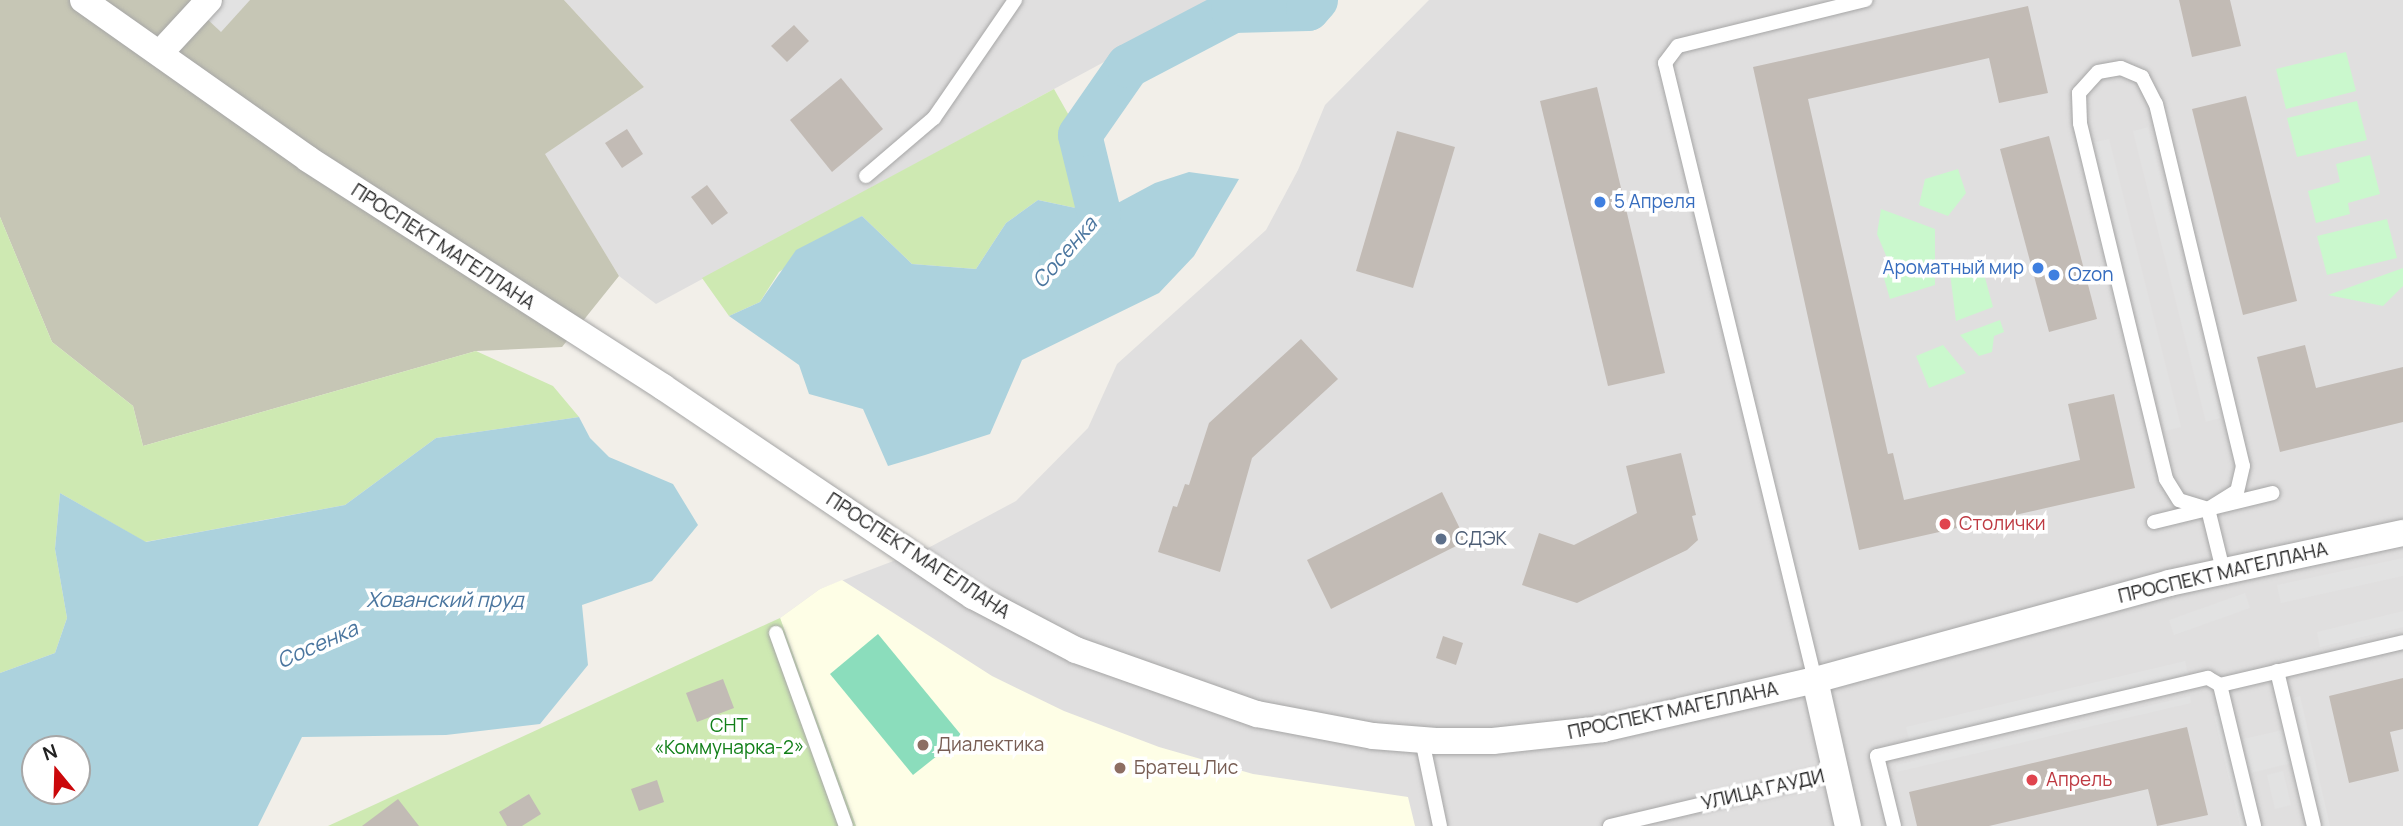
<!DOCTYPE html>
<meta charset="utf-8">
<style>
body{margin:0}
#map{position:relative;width:2403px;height:826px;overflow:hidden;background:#f2efe9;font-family:Manrope,sans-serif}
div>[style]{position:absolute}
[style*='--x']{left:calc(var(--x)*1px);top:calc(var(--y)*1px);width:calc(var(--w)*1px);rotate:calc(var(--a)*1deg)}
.residential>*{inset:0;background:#e0dfdf}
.education>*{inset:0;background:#fefee6}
.construction>*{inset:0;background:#c6c6b5}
.grass>*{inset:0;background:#cee9b2}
.park>*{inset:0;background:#caf8cd}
.pitch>*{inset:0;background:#8bddbc}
.parking>*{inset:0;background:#e2e2e2}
.water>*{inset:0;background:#acd2dd}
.river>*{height:44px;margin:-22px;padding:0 22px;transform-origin:22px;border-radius:22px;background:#acd2dd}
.building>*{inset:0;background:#c2bbb5}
.roads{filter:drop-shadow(0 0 2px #a6a6a6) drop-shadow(0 0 2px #a6a6a6)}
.lane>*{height:14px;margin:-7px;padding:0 7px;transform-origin:7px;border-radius:7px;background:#fff}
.street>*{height:26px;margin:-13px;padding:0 13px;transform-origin:13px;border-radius:13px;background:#fff}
.dots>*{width:19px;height:19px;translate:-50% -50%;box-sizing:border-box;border:4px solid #fff;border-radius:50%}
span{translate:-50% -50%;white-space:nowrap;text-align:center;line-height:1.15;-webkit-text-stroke:7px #fff;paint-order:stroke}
.shop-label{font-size:19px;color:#366cbe}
.left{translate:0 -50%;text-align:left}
.right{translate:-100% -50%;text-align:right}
.street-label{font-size:19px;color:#222}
.health-label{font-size:19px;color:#be3a42}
.service-label{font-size:19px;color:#4e5e75}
.park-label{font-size:19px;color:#117f18}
.education-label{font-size:19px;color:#785e54}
.water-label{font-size:21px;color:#4b769f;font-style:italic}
.north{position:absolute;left:21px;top:735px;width:70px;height:70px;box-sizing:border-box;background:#fff;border:2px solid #a7a7a7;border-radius:50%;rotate:341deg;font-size:19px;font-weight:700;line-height:28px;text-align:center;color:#222}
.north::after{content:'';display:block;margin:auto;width:24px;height:32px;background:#cb080b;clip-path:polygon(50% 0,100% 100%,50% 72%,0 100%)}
</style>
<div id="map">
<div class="residential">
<i style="clip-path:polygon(564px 0,1219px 0,656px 304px,619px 276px,544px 154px,644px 87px)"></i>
<i style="clip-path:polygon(1429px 0,2403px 0,2403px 826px,856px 826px,780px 618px,820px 589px,930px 547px,1016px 501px,1088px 428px,1117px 364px,1266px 230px,1298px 170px,1325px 105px)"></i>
</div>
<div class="education">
<i style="clip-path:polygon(842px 580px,992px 676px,1064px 711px,1159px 747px,1253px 774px,1408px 797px,1415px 826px,856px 826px,780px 618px,820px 589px)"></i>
</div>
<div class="construction">
<i style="clip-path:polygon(0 0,564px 0,644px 87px,545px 154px,619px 276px,562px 347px,476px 351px,143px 446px,133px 406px,52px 342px,0 217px)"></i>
</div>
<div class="grass">
<i style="clip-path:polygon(1054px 89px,1080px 135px,1099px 213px,1038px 200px,1006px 223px,976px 269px,912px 264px,862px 216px,779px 272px,760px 302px,729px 316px,702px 278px)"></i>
<i style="clip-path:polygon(0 217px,52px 342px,133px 406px,143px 446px,476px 351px,553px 386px,579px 417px,436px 438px,345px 505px,145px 542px,60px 493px,55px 549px,67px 618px,55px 653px,0 673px)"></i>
<i style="clip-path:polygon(780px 618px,856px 826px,328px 826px)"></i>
</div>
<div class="park">
<i style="clip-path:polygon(2346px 52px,2356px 91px,2286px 109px,2276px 69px)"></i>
<i style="clip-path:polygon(2357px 101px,2367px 140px,2297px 157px,2287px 118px)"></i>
<i style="clip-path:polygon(2370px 155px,2380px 194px,2348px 203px,2350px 214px,2316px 223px,2308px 191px,2340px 182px,2336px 164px)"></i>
<i style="clip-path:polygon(1958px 169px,1966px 193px,1948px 216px,1919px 205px,1925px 179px)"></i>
<i style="clip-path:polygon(1881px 209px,1935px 229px,1935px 285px,1890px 299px,1881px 268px,1890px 265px,1877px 234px)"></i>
<i style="clip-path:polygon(2387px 219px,2397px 258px,2327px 275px,2317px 236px)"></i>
<i style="clip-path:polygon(1981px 263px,1993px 307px,1956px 321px,1950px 273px)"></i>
<i style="clip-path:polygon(2403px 268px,2403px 286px,2383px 306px,2328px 295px)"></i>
<i style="clip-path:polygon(2000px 320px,2004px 332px,1994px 336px,1992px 352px,1979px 356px,1960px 335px)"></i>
<i style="clip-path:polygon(1943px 345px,1966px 373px,1929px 388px,1916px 356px)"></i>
</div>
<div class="pitch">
<i style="clip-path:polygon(878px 634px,962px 736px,913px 775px,830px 674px)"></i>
</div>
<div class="parking">
<i style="clip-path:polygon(223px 0,250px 0,221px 32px,206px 18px)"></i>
<i style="clip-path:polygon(2148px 127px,2221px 418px,2206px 422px,2133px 131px)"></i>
<i style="clip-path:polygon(2109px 139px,2181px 427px,2165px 431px,2094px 142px)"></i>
<i style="clip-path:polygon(2403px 558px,2403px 576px,2281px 603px,2277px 585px)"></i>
<i style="clip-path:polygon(2245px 593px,2250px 608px,2174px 635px,2169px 620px)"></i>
<i style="clip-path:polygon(2403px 611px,2403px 627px,2320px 647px,2317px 632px)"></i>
<i style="clip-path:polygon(2185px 661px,2189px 678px,1910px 744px,1906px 727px)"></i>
<i style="clip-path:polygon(2190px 696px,2191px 703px,1897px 772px,1896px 765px)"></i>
<i style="clip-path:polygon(2300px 696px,2330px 826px,2323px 826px,2293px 698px)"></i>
<i style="clip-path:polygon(2223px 714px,2249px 826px,2240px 826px,2214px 716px)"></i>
<i style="clip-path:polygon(2283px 730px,2291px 763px,2251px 773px,2243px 739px)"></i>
<i style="clip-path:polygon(2283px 771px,2291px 805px,2275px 809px,2267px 775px)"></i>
</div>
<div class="water">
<i style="clip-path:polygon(1189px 172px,1239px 179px,1194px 256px,1159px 293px,1022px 360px,990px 434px,925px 455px,888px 466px,863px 409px,809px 394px,799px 365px,729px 316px,760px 302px,796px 250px,862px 216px,912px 264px,976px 269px,1006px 223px,1038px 200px,1099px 213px,1155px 183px)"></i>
<i style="clip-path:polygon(evenodd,579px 417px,590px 438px,609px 457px,673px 484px,698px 525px,652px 581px,582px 605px,588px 665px,540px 724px,446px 735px,302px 737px,258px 826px,0 826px,0 673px,55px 653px,67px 618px,55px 549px,60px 493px,146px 542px,345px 505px,436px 438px,579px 417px,77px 749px,77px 791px,35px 791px,35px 749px,77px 749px)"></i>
</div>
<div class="river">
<i style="--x:1061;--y:258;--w:59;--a:-49.8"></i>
<i style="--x:1099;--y:213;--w:80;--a:-103.7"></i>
<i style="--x:1080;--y:135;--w:84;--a:-55.2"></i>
<i style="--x:1128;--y:66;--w:119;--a:-27.6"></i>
<i style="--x:1233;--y:11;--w:75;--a:-1.5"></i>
<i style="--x:1308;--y:9;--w:12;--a:-48"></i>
</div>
<div class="building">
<i style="clip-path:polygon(2179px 0,2230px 0,2241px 46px,2192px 57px)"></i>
<i style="clip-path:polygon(2028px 6px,2048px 93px,1999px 103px,1989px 58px,1808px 99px,1888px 454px,1893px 453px,1904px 500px,2080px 460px,2068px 404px,2114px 394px,2135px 488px,1859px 550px,1753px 67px)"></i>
<i style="clip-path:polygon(794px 25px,809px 41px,787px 62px,771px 46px)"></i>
<i style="clip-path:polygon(841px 78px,883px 129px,832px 172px,790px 120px)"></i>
<i style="clip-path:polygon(1597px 87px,1665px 373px,1608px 386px,1540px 101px)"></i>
<i style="clip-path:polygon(2246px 96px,2297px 301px,2243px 315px,2192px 109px)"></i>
<i style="clip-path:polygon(627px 129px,643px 154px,622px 168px,605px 143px)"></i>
<i style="clip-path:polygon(1397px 131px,1455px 147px,1413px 288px,1356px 271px)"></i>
<i style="clip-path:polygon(2049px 136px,2097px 319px,2049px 332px,2000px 149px)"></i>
<i style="clip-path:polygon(707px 185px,728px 213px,712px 225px,691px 197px)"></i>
<i style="clip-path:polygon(1301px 339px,1338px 379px,1252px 458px,1220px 572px,1158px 552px,1173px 506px,1177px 507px,1185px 484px,1189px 485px,1209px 423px)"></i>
<i style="clip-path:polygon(2305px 345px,2316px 388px,2403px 367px,2403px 422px,2280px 452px,2257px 357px)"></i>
<i style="clip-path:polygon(1681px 453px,1696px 515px,1692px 516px,1698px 540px,1687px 550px,1577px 603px,1522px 585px,1539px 533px,1574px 545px,1637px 513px,1626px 466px)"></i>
<i style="clip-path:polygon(1442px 492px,1466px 541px,1331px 609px,1307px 560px)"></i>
<i style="clip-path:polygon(1443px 636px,1463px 643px,1456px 665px,1436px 658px)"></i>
<i style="clip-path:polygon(2403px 678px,2403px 729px,2390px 732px,2399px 771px,2349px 783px,2329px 696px)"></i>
<i style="clip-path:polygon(723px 679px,734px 708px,697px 722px,686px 693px)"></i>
<i style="clip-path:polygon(2187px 727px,2208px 815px,2157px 826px,2148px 789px,1989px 826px,1917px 826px,1909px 792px)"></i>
<i style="clip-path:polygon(657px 780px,664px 802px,639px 811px,631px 789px)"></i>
<i style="clip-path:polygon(529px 794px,541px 814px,522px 826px,507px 826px,499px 812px)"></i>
<i style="clip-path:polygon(398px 799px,419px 826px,362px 826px)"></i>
</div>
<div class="roads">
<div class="lane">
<i style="--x:866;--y:176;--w:89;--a:-40.5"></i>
<i style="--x:934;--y:118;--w:143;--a:-55.5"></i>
<i style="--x:2208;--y:509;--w:30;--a:-163"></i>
<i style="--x:2179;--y:500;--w:25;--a:-122"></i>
<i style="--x:2166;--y:479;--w:366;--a:-103.6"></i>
<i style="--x:2080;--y:123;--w:30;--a:-92"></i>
<i style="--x:2079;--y:93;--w:28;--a:-48"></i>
<i style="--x:2098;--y:72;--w:23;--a:-10"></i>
<i style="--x:2121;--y:68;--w:23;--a:23"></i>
<i style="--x:2142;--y:77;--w:30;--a:63"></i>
<i style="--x:2156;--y:104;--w:372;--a:76.5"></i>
<i style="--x:2243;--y:466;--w:26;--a:103"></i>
<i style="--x:2237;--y:491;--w:34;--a:148"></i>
<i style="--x:2208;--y:509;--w:63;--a:76.2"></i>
<i style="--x:2154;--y:522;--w:122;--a:-13.7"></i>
<i style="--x:776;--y:633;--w:205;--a:70.1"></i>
<i style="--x:2277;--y:671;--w:159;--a:76.6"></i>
<i style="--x:1815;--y:680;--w:635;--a:-103.66"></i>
<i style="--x:1665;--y:63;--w:21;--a:-53"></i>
<i style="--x:1678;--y:46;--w:193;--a:-13.8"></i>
<i style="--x:2220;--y:685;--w:145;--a:76.4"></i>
<i style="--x:1422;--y:740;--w:88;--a:78.2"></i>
<i style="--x:1610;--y:826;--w:231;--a:-13.3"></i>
<i style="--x:1894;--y:826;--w:72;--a:-103.7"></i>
<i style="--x:1877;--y:756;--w:340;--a:-13.3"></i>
<i style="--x:2208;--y:678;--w:14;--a:30"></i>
<i style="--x:2220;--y:685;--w:188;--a:-13.2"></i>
</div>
<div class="street">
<i style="--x:83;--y:0;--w:276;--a:35.2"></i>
<i style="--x:308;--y:159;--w:422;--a:32.7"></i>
<i style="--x:663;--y:387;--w:374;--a:34"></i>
<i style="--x:973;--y:596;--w:116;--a:27.7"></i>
<i style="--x:1076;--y:650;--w:192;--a:19.5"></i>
<i style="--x:1257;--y:714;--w:118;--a:10.7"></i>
<i style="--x:1373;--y:736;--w:63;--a:4.5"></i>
<i style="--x:1436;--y:741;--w:57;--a:0"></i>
<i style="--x:1493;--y:741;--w:111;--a:-6.2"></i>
<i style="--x:1603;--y:729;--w:218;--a:-13"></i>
<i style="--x:1815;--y:680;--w:367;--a:-15.3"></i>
<i style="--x:2169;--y:583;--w:239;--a:-12.1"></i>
<i style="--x:160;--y:53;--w:72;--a:-47.2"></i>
<i style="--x:1815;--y:680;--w:150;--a:77.3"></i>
</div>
</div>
<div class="dots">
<i style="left:1600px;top:202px;background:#3f7fe0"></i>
<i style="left:2038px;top:268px;background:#3f7fe0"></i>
<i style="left:2054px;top:275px;background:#3f7fe0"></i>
<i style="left:1945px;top:524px;background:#e0444e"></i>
<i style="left:1441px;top:539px;background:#5c6f8a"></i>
<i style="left:923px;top:745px;background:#8d6e63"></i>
<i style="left:1120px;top:768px;background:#8d6e63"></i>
<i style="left:2032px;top:780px;background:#e0444e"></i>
</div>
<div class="shop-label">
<span class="left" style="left:1614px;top:202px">5 Апреля</span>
<span class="right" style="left:2024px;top:268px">Ароматный мир</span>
<span class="left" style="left:2068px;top:275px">Ozon</span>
</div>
<div class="street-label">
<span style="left:443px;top:247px;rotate:33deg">ПРОСПЕКТ МАГЕЛЛАНА</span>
<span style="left:918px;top:556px;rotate:33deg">ПРОСПЕКТ МАГЕЛЛАНА</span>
<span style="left:2223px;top:573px;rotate:-13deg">ПРОСПЕКТ МАГЕЛЛАНА</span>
<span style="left:1673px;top:711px;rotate:-12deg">ПРОСПЕКТ МАГЕЛЛАНА</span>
<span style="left:1763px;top:790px;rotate:-13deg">УЛИЦА ГАУДИ</span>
</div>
<div class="health-label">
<span class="left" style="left:1959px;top:524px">Столички</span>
<span class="left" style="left:2046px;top:780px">Апрель</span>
</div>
<div class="service-label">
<span class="left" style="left:1455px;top:539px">СДЭК</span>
</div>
<div class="park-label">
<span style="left:729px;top:737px">СНТ<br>«Коммунарка-2»</span>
</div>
<div class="education-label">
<span class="left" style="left:937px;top:745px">Диалектика</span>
<span class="left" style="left:1134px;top:768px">Братец Лис</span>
</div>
<div class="water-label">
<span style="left:1064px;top:252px;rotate:-49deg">Сосенка</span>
<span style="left:445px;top:599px">Хованский пруд</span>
<span style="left:317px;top:644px;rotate:-24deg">Сосенка</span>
</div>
<div class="north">N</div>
</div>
